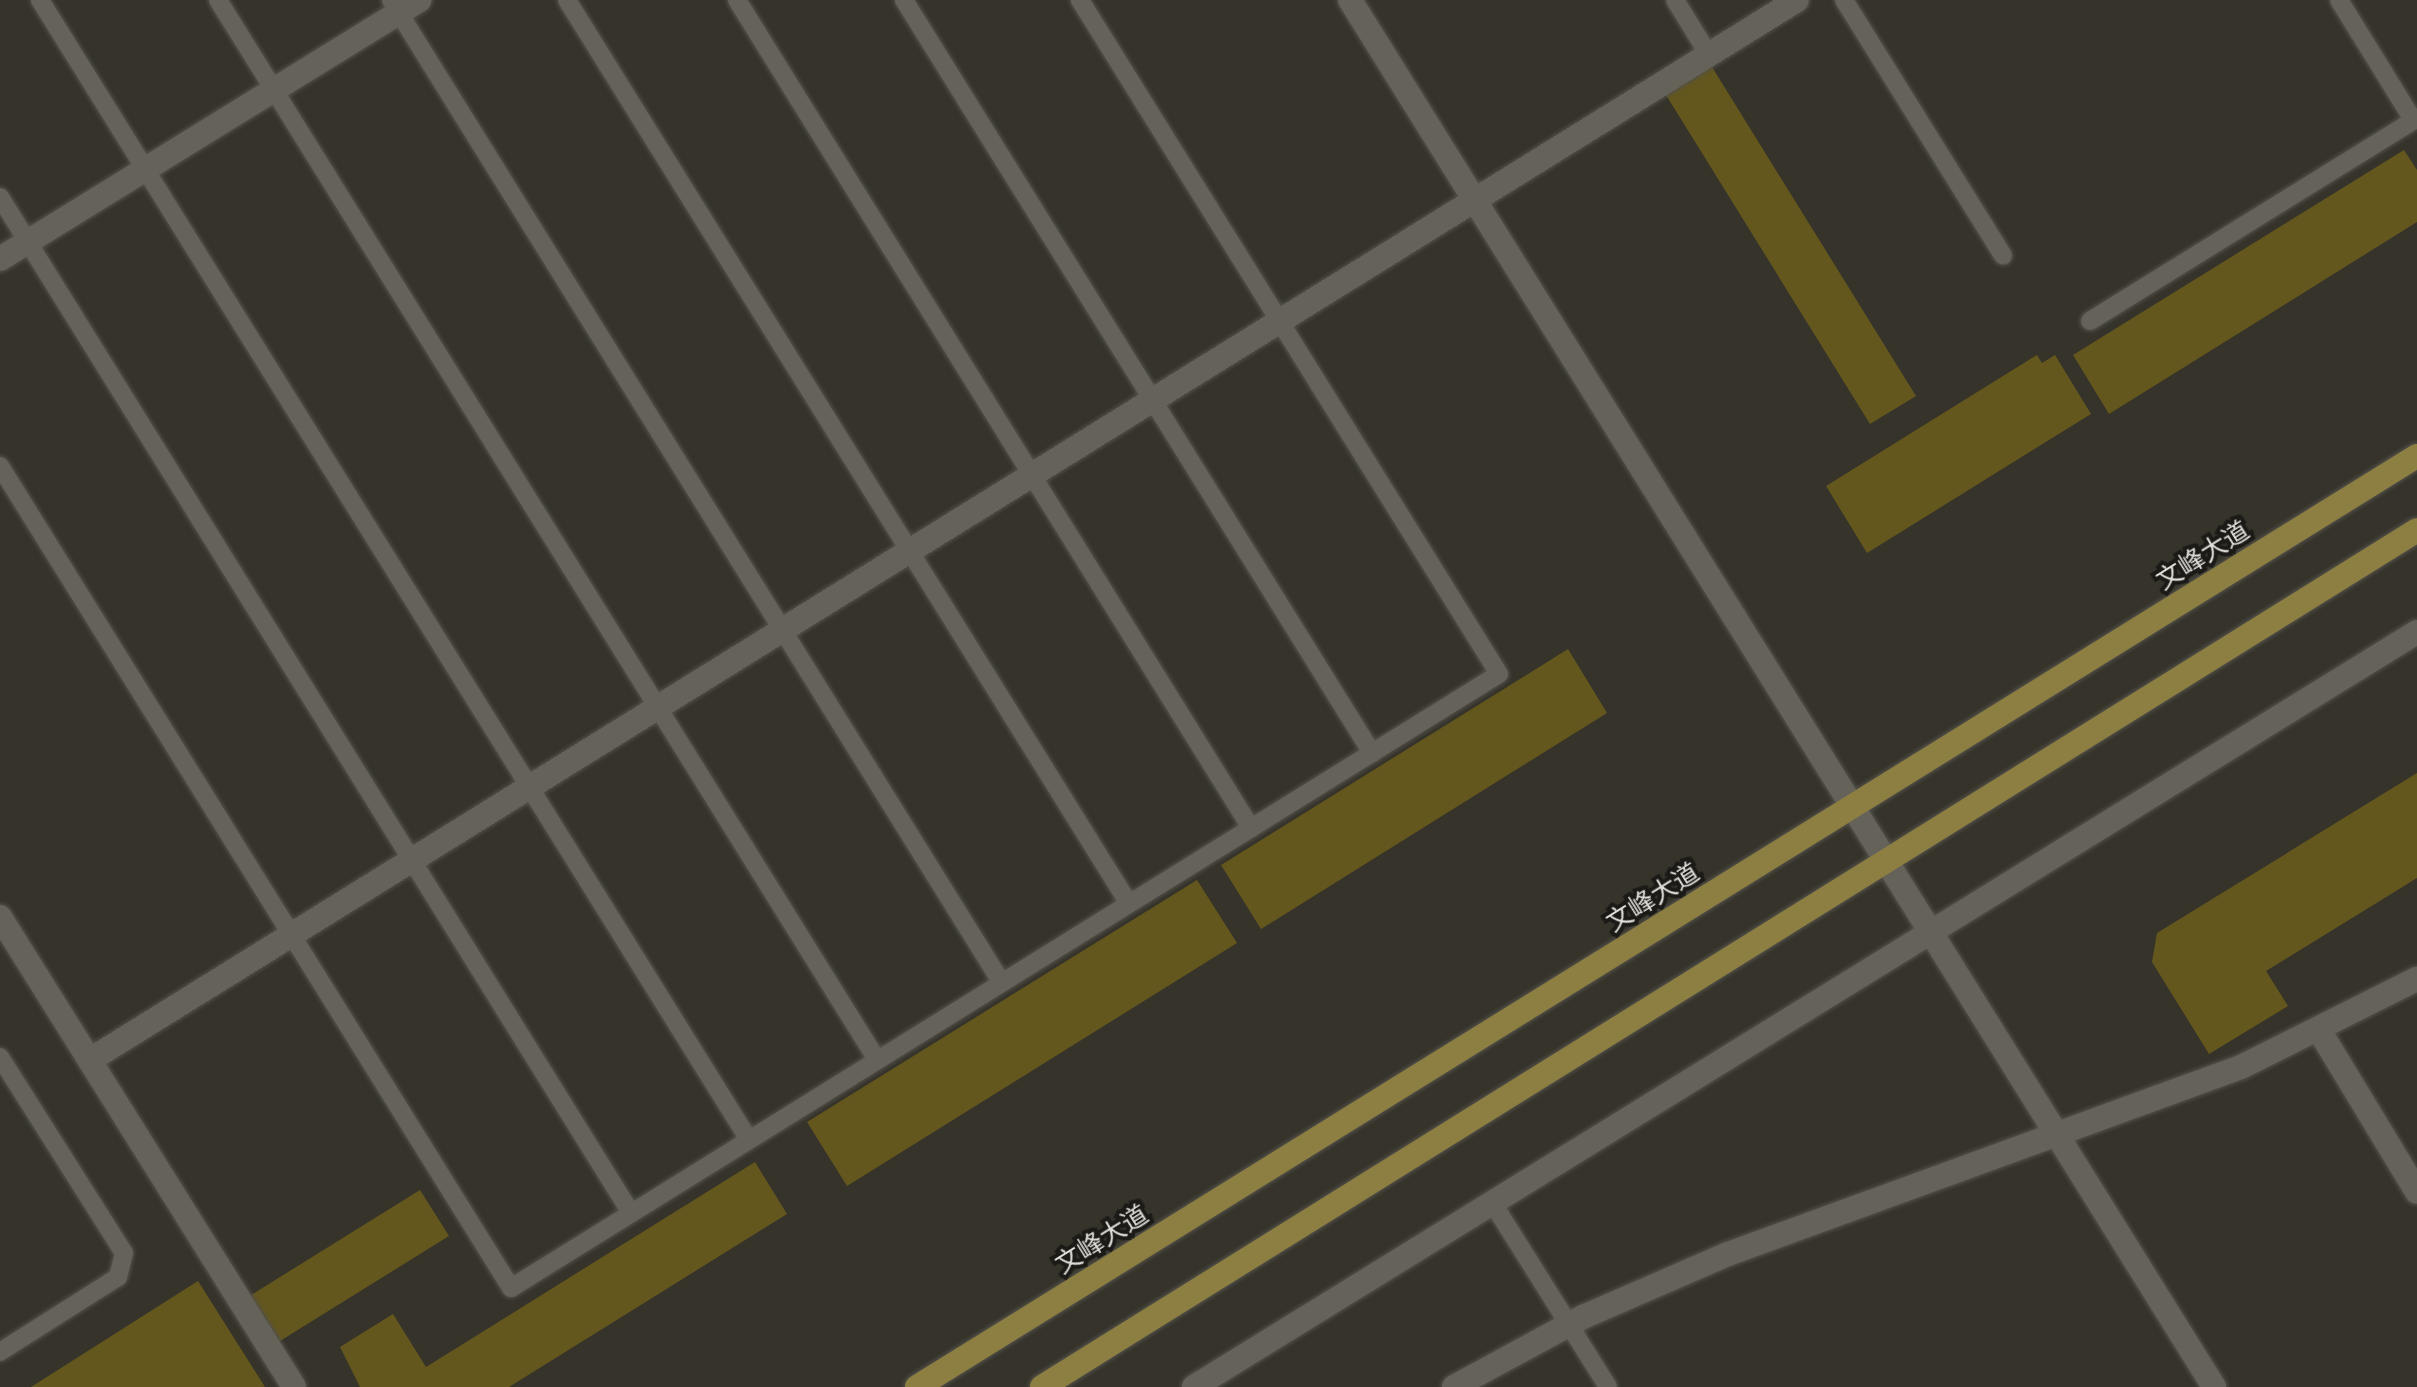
<!DOCTYPE html>
<meta charset="utf-8">
<style>
body{margin:0}
#map{position:relative;width:2417px;height:1387px;overflow:hidden;background:#35332a;font-family:"DM Sans","Noto Sans SC",sans-serif}
div>[style]{position:absolute}
[style*='--x']{left:calc(var(--x)*1px);top:calc(var(--y)*1px);width:calc(var(--w)*1px);rotate:calc(var(--a)*1deg)}
.building>*{inset:0;background:#64571e}
.roads{filter:drop-shadow(0 0 2px #53514a) drop-shadow(0 0 2px #53514a)}
.lane>*{height:18px;margin:-9px;padding:0 9px;transform-origin:9px;border-radius:9px;background:#646259}
.street>*{height:24px;margin:-12px;padding:0 12px;transform-origin:12px;border-radius:12px;background:#646259}
.secondary>*{height:24px;margin:-12px;padding:0 12px;transform-origin:12px;border-radius:12px;background:#646259}
.primary>*{height:24px;margin:-12px;padding:0 12px;transform-origin:12px;border-radius:12px;background:#8d7f42}
span{translate:-50% -50%;white-space:nowrap;text-align:center;line-height:1.15;-webkit-text-stroke:8px #1b1a17;paint-order:stroke}
.street-label{font-size:26px;color:#dfded8}
</style>
<div id="map">
<div class="building">
<i style="clip-path:polygon(1712px 67px,1916px 396px,1870px 424px,1666px 95px)"></i>
<i style="clip-path:polygon(2404px 150px,2417px 170px,2417px 222px,2109px 414px,2073px 355px)"></i>
<i style="clip-path:polygon(2037px 355px,2042px 363px,2055px 355px,2091px 414px,1867px 553px,1826px 486px)"></i>
<i style="clip-path:polygon(1568px 649px,1607px 713px,1261px 929px,1221px 865px)"></i>
<i style="clip-path:polygon(2417px 773px,2417px 878px,2266px 971px,2288px 1006px,2209px 1054px,2152px 962px,2157px 933px)"></i>
<i style="clip-path:polygon(1197px 880px,1237px 943px,847px 1186px,807px 1122px)"></i>
<i style="clip-path:polygon(755px 1162px,787px 1214px,509px 1387px,360px 1387px,340px 1347px,393px 1314px,426px 1367px)"></i>
<i style="clip-path:polygon(420px 1190px,449px 1236px,280px 1341px,251px 1295px)"></i>
<i style="clip-path:polygon(198px 1281px,265px 1387px,31px 1387px)"></i>
</div>
<div class="roads">
<div class="lane">
<i style="--x:40;--y:0;--w:1342;--a:58.12"></i>
<i style="--x:218;--y:0;--w:1248;--a:58.13"></i>
<i style="--x:391;--y:0;--w:1157;--a:58.14"></i>
<i style="--x:567;--y:0;--w:1064;--a:58.13"></i>
<i style="--x:737;--y:0;--w:975;--a:58.17"></i>
<i style="--x:904;--y:0;--w:887;--a:58.14"></i>
<i style="--x:1675;--y:0;--w:65;--a:58.3"></i>
<i style="--x:1844;--y:0;--w:301;--a:58.1"></i>
<i style="--x:2339;--y:0;--w:141;--a:58.3"></i>
<i style="--x:0;--y:197;--w:1196;--a:58.16"></i>
<i style="--x:2090;--y:321;--w:385;--a:-31.8"></i>
<i style="--x:0;--y:466;--w:968;--a:58.13"></i>
<i style="--x:511;--y:1288;--w:1163;--a:-31.86"></i>
<i style="--x:1499;--y:674;--w:794;--a:-121.87"></i>
<i style="--x:0;--y:1057;--w:232;--a:57.7"></i>
<i style="--x:124;--y:1253;--w:25;--a:104"></i>
<i style="--x:118;--y:1277;--w:140;--a:147.6"></i>
<i style="--x:1492;--y:1202;--w:218;--a:57.9"></i>
</div>
<div class="street">
<i style="--x:0;--y:259;--w:493;--a:-31.7"></i>
<i style="--x:0;--y:917;--w:554;--a:57.97"></i>
<i style="--x:2319;--y:1030;--w:189;--a:58.8"></i>
<i style="--x:90;--y:1060;--w:2009;--a:-31.84"></i>
<i style="--x:1194;--y:1387;--w:1437;--a:-31.69"></i>
<i style="--x:1454;--y:1387;--w:147;--a:-28.5"></i>
<i style="--x:1583;--y:1317;--w:158;--a:-23.5"></i>
<i style="--x:1728;--y:1254;--w:546;--a:-20.03"></i>
<i style="--x:2241;--y:1067;--w:197;--a:-26.6"></i>
</div>
<div class="secondary">
<i style="--x:1350;--y:0;--w:1634;--a:58.08"></i>
</div>
<div class="primary">
<i style="--x:917;--y:1387;--w:1765;--a:-31.83"></i>
<i style="--x:1042;--y:1387;--w:1620;--a:-31.93"></i>
</div>
</div>
<div class="street-label">
<span style="left:2203px;top:556px;rotate:-32deg">文峰大道</span>
<span style="left:1653px;top:898px;rotate:-32deg">文峰大道</span>
<span style="left:1102px;top:1240px;rotate:-32deg">文峰大道</span>
</div>
</div>
